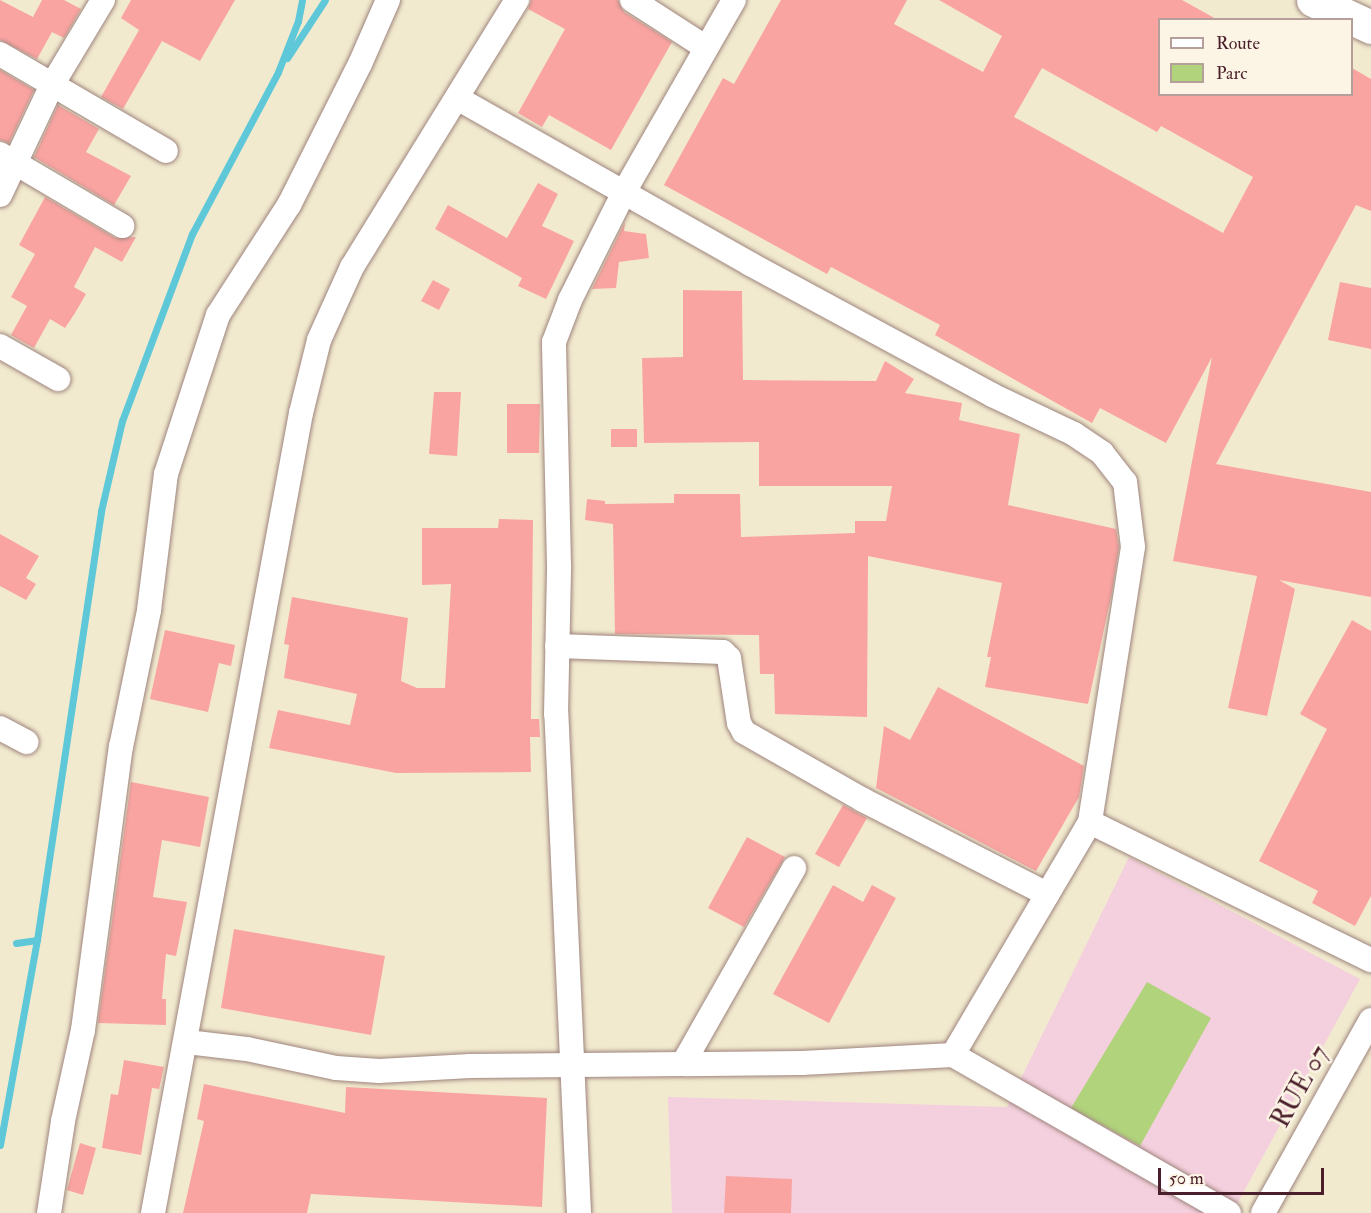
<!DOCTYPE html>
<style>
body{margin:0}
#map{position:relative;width:1371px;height:1213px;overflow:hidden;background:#f2eacf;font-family:"IM FELL Double Pica",serif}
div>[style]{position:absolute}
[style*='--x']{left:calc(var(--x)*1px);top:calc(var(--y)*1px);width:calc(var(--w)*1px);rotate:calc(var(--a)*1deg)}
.built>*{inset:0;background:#f4cfde}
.green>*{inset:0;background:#b1d37c}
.stream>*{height:7px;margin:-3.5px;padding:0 3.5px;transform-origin:3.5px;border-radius:3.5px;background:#5ec8d8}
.building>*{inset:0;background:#faa4a2}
.roads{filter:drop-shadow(0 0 2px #9e847d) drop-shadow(0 0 2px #9e847d)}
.minor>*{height:24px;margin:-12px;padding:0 12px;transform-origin:12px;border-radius:12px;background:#fff}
.secondary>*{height:33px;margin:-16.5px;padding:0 16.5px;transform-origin:16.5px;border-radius:16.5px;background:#fff}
span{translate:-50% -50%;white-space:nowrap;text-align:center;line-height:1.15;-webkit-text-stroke:5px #fcf5e5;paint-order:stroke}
.street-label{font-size:26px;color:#4a1f2b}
.legend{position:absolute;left:1158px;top:18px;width:195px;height:78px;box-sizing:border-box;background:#fcf5e5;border:2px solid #b59f9b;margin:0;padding:8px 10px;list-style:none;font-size:18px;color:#4a1f2b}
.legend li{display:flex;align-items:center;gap:12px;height:30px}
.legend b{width:30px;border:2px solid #b59f9b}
.scale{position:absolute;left:1158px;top:1168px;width:166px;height:27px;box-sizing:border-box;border:3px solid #4a1f2b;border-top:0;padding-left:8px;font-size:18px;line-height:21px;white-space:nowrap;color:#4a1f2b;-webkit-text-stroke:4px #fcf5e5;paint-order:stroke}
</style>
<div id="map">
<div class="built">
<i style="clip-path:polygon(1129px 857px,1360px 979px,1232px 1213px,672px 1213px,668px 1097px,1007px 1107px)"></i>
</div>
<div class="green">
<i style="clip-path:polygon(1147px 982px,1211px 1018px,1140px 1146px,1071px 1108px)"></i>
</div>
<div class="stream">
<i style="--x:287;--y:58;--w:69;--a:-56.8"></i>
<i style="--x:16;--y:943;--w:21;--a:-8"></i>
<i style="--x:0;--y:1145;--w:208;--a:-79.8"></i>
<i style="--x:37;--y:940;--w:434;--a:-81.5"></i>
<i style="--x:101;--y:511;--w:92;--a:-76.9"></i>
<i style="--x:122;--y:421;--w:200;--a:-69.5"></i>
<i style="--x:192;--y:234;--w:183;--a:-62"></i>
<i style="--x:278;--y:72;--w:55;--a:-68.6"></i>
<i style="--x:298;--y:21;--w:21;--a:-79"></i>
</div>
<div class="building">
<i style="clip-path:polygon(0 0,33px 17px,42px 0,64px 0,81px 9px,64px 38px,52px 32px,37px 59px,0 40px)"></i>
<i style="clip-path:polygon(131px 0,235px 0,200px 61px,162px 41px,123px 109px,101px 97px,139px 30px,121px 18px)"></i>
<i style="clip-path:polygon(531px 0,618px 0,624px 12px,672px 42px,611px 150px,549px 115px,542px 127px,518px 113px,565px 29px,528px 9px)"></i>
<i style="clip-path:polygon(evenodd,781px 0,907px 0,894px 24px,983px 72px,1002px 36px,939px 0,1182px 0,1218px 20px,1160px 20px,1160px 94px,1352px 94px,1352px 68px,1371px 79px,1371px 211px,1356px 205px,1216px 464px,1371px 492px,1371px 597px,1279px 580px,1295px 589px,1267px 716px,1228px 708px,1257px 576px,1173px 561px,1212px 357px,1166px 443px,1100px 408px,1092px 423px,935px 335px,940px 325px,831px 267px,827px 274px,664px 185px,723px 78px,734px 84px,781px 0,1042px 68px,1157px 132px,1161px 126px,1253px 177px,1223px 233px,1014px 117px,1042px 68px)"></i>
<i style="clip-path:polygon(0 70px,34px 90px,9px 143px,0 140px)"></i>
<i style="clip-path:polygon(58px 105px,99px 129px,86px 152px,131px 176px,114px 205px,34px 157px)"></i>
<i style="clip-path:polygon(538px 183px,558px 194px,542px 226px,574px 241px,546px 299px,518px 286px,522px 278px,435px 229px,448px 205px,507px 238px)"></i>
<i style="clip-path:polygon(45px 197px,115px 238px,136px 237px,122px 262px,95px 247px,74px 287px,86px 294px,75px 313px,65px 328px,50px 319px,34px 348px,11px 335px,27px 306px,11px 297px,35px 254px,19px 245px)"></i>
<i style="clip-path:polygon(625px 222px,624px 231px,646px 234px,649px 258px,619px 262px,616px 288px,592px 289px)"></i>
<i style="clip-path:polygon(433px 280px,450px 289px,439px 310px,421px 301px)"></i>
<i style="clip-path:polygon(1340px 282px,1371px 288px,1371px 349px,1328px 340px)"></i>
<i style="clip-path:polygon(683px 290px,742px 291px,743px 380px,876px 381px,885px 361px,914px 379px,905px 393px,962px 403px,959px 420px,1020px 434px,1008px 505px,1116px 529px,1119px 547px,1112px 592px,1088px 704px,985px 687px,991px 657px,987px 657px,1002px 583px,868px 556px,867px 717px,775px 714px,774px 674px,760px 674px,759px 635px,615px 634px,613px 524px,585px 520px,587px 499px,605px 501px,605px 504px,674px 503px,674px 494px,740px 494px,741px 537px,855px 533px,855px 521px,886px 521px,892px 486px,759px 486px,759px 442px,644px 443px,642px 358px,683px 357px)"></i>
<i style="clip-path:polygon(434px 392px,461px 392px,457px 456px,429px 454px)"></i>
<i style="clip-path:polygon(507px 404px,540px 404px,539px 453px,507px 453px)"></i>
<i style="clip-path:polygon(611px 429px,637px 429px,637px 447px,611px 447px)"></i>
<i style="clip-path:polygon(499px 519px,533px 520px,531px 719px,539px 719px,540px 737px,530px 737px,531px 772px,396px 773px,269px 748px,278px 710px,350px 725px,357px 694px,284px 678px,289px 645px,284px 644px,292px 597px,408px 618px,401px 681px,417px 688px,445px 688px,451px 584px,422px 585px,422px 528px,498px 528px)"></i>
<i style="clip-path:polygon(0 534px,39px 556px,26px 578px,36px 584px,26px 600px,0 586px)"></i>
<i style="clip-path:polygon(1352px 620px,1371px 631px,1371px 896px,1355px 926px,1312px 903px,1318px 891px,1259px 861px,1327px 729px,1300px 714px)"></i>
<i style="clip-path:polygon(165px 630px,235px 645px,231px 666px,219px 663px,208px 712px,150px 699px)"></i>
<i style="clip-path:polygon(938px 687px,1084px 766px,1079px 797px,1036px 871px,876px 788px,884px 726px,910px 740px)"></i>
<i style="clip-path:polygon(131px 782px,209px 797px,200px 847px,162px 840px,153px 897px,187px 902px,176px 956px,166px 954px,162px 999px,166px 999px,166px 1025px,98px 1023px)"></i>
<i style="clip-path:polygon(843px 805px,867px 818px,839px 867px,815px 854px)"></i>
<i style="clip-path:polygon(747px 837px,785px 857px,744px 927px,708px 908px)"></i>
<i style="clip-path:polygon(833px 885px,863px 902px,872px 885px,896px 898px,829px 1023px,773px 994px)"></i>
<i style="clip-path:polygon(234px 929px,385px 956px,371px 1035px,221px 1008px)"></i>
<i style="clip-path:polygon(124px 1060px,164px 1067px,159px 1089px,152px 1088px,141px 1155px,102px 1148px,111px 1094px,118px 1095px)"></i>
<i style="clip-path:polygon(204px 1084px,345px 1113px,346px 1087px,547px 1098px,542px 1207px,311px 1194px,307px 1213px,183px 1213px,204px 1121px,197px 1119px)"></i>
<i style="clip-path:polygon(80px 1143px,96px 1148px,83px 1195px,67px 1190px)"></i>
<i style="clip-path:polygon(726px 1176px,792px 1179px,791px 1213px,724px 1213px)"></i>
</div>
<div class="roads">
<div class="minor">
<i style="--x:632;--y:0;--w:87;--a:32.8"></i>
<i style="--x:0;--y:54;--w:192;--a:30.3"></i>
<i style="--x:457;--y:98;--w:337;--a:29.5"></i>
<i style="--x:750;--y:264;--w:275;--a:28.4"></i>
<i style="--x:992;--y:395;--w:91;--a:25.4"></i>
<i style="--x:1074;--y:434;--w:34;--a:34"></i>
<i style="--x:1102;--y:453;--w:37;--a:52"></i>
<i style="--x:1125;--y:482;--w:65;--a:83"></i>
<i style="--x:1133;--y:547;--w:278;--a:98.9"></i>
<i style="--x:1090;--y:822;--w:270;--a:120.5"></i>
<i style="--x:0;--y:154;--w:142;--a:30.5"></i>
<i style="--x:0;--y:195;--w:122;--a:-64.7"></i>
<i style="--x:52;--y:85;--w:99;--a:-59"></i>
<i style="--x:0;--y:346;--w:67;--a:29.6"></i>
<i style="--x:557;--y:646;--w:166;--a:2.1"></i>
<i style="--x:723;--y:652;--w:8;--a:45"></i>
<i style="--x:729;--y:658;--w:66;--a:81.3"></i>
<i style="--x:739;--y:723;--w:10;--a:61"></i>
<i style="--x:744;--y:732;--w:137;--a:29.7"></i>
<i style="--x:863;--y:800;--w:207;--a:27.1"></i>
<i style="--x:0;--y:728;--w:30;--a:28"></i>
<i style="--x:1090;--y:822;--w:313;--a:26.2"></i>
<i style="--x:187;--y:1042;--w:60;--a:6.7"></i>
<i style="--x:247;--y:1049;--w:91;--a:12.1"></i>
<i style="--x:336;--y:1068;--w:43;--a:4"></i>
<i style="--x:379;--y:1071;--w:91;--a:-3.1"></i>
<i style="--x:470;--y:1066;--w:332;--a:-0.5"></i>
<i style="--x:802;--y:1063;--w:151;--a:-3"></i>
<i style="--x:953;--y:1055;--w:318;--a:29.8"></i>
<i style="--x:684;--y:1062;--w:223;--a:-60.4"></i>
<i style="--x:49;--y:1213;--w:93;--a:-81.3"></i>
<i style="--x:63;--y:1121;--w:93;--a:-77.6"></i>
<i style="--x:83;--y:1030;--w:286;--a:-82.4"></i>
<i style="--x:121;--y:747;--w:140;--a:-78.4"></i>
<i style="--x:149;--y:610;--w:137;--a:-82.9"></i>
<i style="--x:166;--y:474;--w:167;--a:-71.9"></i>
<i style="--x:218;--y:315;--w:131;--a:-57.2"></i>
<i style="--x:289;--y:205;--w:158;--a:-63.3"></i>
<i style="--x:360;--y:64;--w:70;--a:-66.4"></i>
<i style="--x:153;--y:1213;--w:814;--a:-79.52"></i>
<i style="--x:301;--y:413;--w:75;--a:-76.1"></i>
<i style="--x:319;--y:340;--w:80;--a:-65.7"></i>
<i style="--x:352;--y:267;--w:314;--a:-58.3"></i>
<i style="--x:579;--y:1213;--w:500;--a:-92.6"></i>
<i style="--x:556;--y:714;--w:149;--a:-88.8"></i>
<i style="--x:559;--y:565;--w:223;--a:-91.3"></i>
<i style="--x:554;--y:342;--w:45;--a:-69.1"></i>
<i style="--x:570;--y:300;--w:121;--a:-63.4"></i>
<i style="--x:624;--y:192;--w:221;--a:-60.2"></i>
<i style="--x:1263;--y:1213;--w:221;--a:-60.8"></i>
</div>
<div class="secondary">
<i style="--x:1313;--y:0;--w:64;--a:25"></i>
</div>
</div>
<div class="street-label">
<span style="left:1301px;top:1087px;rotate:-61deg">RUE 07</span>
</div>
<ul class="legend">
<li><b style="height:8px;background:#fff"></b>Route</li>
<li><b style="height:16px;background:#b1d37c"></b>Parc</li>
</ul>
<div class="scale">50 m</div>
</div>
